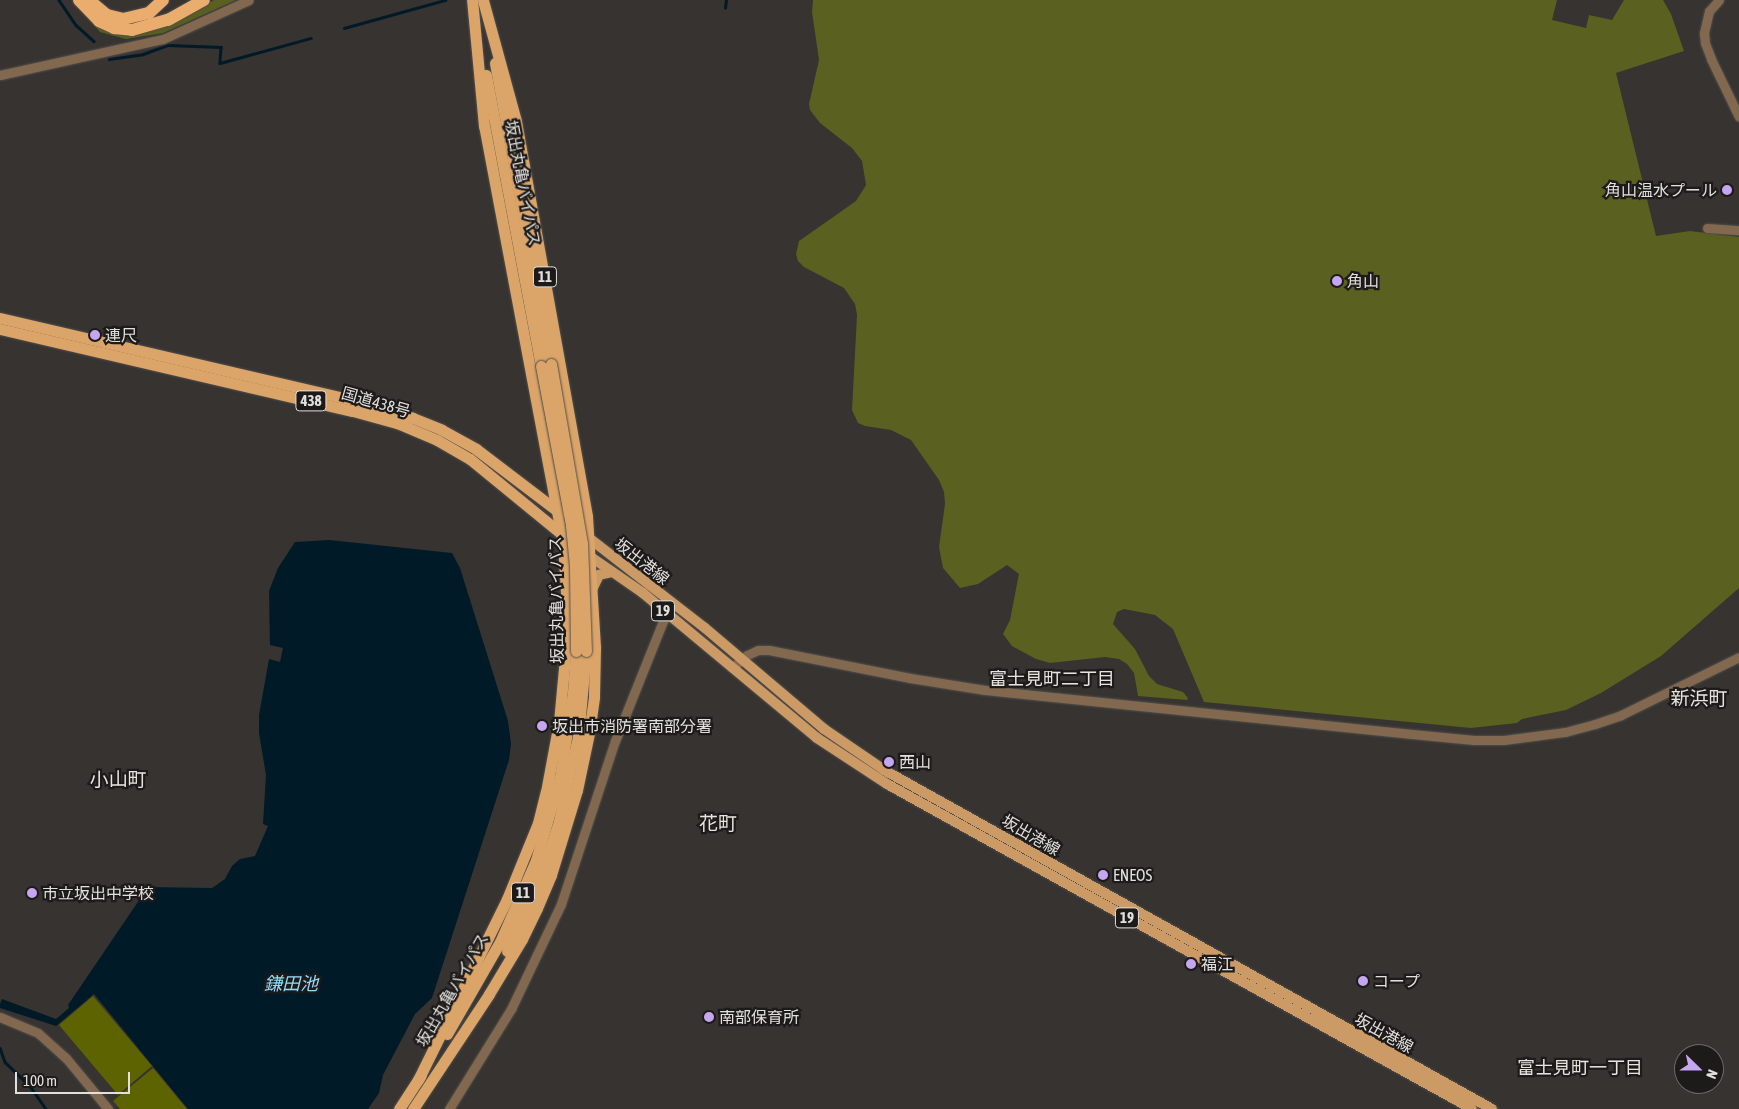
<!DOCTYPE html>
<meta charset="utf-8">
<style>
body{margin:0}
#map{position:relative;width:1739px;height:1109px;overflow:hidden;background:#363330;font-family:"Asap Condensed","Noto Sans JP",sans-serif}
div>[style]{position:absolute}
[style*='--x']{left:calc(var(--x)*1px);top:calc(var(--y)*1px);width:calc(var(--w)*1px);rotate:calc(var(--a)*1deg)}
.green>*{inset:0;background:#5e6301}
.forest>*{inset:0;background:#5a601f}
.water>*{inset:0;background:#001b27}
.stream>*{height:2.5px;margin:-1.25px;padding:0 1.25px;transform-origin:1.25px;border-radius:1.25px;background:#001b27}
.roads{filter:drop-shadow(0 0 1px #524f4c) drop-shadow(0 0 1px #524f4c)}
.tertiary>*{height:9px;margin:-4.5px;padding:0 4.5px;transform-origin:4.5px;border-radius:4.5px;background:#81684f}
.primary>*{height:10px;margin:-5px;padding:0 5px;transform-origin:5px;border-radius:5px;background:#cc9a65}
.trunk>*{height:11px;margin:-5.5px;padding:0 5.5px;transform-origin:5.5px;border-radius:5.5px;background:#dba469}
.motorway>*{height:12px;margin:-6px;padding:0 6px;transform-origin:6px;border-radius:6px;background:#eaad6d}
.bridges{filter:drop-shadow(0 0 1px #524f4c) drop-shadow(0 0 1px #524f4c)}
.trunk-bridge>*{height:11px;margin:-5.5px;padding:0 5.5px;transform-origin:5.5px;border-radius:5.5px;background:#dba469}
.dots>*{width:14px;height:14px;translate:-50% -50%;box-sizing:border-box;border:2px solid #1d1b1a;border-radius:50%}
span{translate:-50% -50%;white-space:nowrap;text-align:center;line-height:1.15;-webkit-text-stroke:4.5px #1d1b1a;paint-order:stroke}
.shield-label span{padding:1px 4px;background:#1d1b1a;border:1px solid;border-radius:4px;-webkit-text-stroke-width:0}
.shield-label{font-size:15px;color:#e2e0dd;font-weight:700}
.street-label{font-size:16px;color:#e2e0dd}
.poi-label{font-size:16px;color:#e2e0dd}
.right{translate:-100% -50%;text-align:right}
.left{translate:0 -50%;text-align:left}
.neighbourhood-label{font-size:18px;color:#e7e3de}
.water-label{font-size:18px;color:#93d9f9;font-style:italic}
.quarter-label{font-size:19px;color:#e7e3de}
.north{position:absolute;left:1674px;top:1044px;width:50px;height:50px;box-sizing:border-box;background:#1d1b1a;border:1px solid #6c6a68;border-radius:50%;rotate:112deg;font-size:14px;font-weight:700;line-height:20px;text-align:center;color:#e2e0dd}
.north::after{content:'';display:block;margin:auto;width:18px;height:22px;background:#c6a6f0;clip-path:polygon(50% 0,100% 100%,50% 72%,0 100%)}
.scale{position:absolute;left:15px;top:1072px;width:115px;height:22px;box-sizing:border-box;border:2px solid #e2e0dd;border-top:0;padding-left:6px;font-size:15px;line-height:18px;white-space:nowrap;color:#e2e0dd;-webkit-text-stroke:4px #1d1b1a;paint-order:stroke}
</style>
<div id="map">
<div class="green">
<i style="clip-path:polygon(93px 996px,152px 1066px,118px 1095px,59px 1025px)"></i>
<i style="clip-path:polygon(153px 1068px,187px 1109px,120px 1109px,113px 1101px)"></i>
</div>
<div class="forest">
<i style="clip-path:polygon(214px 0,236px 0,163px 33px,126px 39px,100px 32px,76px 5px,95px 23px,163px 26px)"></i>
<i style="clip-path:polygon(813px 0,1557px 0,1552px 20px,1586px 28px,1589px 15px,1612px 20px,1624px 0,1663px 0,1671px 14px,1684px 51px,1616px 73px,1656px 236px,1690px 231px,1739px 237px,1739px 588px,1661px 656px,1601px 693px,1566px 710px,1522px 719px,1517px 723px,1471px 728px,1204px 702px,1173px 629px,1155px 615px,1124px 609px,1117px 612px,1113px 624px,1135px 649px,1149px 676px,1157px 684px,1183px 692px,1188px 698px,1187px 700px,1138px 696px,1134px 673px,1127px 664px,1119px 659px,1105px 657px,1050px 663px,1036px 659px,1012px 646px,1003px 634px,1010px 620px,1019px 574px,1007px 565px,978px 584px,960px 588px,943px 568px,939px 547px,945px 504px,944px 492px,939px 480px,911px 440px,891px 430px,865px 426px,858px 423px,852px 410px,857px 315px,855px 304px,844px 288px,804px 267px,798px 261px,796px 254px,799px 241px,856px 201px,866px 185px,862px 161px,852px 148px,820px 123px,810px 110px,809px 104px,819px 60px,812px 12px)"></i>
</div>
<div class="water">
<i style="clip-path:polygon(329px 540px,452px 553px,460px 568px,508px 721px,511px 744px,509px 760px,432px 998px,415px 1014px,383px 1075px,379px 1093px,368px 1109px,188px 1109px,94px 994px,56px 1026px,0 1008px,0 1004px,2px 999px,56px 1019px,69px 1008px,68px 1005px,148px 887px,212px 888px,225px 879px,232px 866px,240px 859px,255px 856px,268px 826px,263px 824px,266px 775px,259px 733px,259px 715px,269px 659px,280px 662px,283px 648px,270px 645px,269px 591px,278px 568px,295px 542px)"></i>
</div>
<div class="stream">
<i style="--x:59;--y:0;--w:30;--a:56"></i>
<i style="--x:76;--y:25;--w:24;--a:42"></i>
<i style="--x:725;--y:8;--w:8;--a:-83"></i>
<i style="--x:344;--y:28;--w:105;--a:-15.5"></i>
<i style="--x:109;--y:59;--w:34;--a:-8"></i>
<i style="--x:143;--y:54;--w:27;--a:-20"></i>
<i style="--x:168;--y:45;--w:53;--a:2.2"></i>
<i style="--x:221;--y:47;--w:16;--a:94"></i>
<i style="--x:220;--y:63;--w:94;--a:-15.4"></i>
<i style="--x:0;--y:1048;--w:15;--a:70"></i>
<i style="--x:5;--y:1062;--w:35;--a:44"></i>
<i style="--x:30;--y:1086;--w:28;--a:55"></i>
</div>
<div class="roads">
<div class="tertiary">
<i style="--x:1719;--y:0;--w:15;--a:132"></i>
<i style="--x:1709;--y:11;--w:23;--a:103"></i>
<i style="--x:1704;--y:33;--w:10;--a:84"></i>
<i style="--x:1705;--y:43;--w:17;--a:69"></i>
<i style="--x:1711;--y:59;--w:64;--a:64.2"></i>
<i style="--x:0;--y:75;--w:167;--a:-12.5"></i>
<i style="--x:163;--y:39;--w:94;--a:-24.4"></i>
<i style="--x:1707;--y:228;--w:32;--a:4"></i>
<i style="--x:732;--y:668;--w:20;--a:-41"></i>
<i style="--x:747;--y:655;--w:12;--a:-24"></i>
<i style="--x:758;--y:650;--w:11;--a:0"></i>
<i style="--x:769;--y:650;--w:144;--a:11.2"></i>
<i style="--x:910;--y:678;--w:76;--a:9.1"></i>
<i style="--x:985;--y:690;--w:429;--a:5.9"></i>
<i style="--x:1412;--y:734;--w:62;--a:5.5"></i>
<i style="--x:1474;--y:740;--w:30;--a:0"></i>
<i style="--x:1504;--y:740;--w:62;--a:-7.5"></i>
<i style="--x:1565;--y:732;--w:31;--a:-15"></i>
<i style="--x:1595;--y:724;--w:28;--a:-19"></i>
<i style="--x:1621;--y:715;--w:131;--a:-26.2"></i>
<i style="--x:0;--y:1017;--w:41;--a:22.8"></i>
<i style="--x:38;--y:1033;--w:38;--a:42"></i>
<i style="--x:66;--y:1058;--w:66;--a:50.5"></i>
<i style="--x:449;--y:1109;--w:118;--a:-58.2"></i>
<i style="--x:511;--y:1009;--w:116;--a:-64.5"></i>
<i style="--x:561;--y:904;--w:172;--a:-71.7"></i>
<i style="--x:615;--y:741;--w:129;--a:-68.2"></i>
<i style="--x:663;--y:621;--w:20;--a:-60"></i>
</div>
<div class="primary">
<i style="--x:589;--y:538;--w:147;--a:37.8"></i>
<i style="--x:705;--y:628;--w:156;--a:40.3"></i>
<i style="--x:824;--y:729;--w:73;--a:34.3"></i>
<i style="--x:884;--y:770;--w:696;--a:29.14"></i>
<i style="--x:591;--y:557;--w:63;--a:34.7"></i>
<i style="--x:643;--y:593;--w:226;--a:39.8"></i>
<i style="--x:817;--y:738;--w:84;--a:33.3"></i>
<i style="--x:887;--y:784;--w:669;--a:29.05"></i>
<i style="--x:592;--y:590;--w:17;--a:-65"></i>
<i style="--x:599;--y:575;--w:13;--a:-13"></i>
</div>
<div class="trunk">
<i style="--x:495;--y:63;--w:306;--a:79.5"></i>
<i style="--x:486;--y:75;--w:296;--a:79.3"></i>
<i style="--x:0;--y:318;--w:371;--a:13.1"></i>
<i style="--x:361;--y:402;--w:54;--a:17.1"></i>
<i style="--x:413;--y:418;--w:31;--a:22"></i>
<i style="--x:442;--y:430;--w:39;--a:29"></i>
<i style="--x:476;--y:449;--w:106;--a:37.3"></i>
<i style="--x:0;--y:329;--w:362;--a:13.1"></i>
<i style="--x:353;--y:411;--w:46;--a:15.3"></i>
<i style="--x:397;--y:423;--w:43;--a:23"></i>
<i style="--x:437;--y:440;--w:38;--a:30"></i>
<i style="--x:470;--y:459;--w:122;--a:39.3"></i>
<i style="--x:507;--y:951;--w:94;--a:-66.2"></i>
<i style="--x:545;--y:865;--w:46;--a:-72.3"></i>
<i style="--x:559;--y:821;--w:86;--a:-77.3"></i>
<i style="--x:578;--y:737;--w:86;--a:-84.7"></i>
<i style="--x:447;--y:1034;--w:106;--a:-60.1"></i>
<i style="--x:500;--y:942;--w:90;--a:-66.3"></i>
<i style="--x:536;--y:860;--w:86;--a:-73.9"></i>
<i style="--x:560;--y:777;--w:86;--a:-81.3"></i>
<i style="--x:573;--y:692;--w:41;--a:-85.8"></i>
<i style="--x:418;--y:1080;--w:202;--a:-63.8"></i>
<i style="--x:507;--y:899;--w:82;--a:-67.8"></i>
<i style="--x:538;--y:823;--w:32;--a:-76"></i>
<i style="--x:546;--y:792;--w:71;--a:-79.5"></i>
<i style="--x:559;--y:722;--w:97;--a:-84.7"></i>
<i style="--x:568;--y:625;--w:82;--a:-93.5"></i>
<i style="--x:563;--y:543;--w:424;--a:-100.7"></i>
<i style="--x:484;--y:126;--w:127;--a:-95.4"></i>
<i style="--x:399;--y:1109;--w:40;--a:-57.1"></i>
<i style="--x:413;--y:1109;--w:138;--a:-56.5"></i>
<i style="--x:489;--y:994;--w:64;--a:-59"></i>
<i style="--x:522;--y:939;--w:34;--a:-64"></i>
<i style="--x:537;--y:908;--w:36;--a:-67"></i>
<i style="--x:551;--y:875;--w:89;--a:-73"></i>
<i style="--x:577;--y:790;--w:58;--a:-78.1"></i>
<i style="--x:589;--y:733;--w:37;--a:-82"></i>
<i style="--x:594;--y:696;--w:49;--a:-88.8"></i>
<i style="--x:595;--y:647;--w:131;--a:-93.5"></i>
<i style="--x:587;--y:516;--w:401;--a:-100.2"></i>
<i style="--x:516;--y:121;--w:125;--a:-105.3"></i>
</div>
<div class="motorway">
<i style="--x:79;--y:0;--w:29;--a:46"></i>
<i style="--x:99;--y:21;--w:17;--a:25"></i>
<i style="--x:114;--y:28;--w:18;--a:6"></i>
<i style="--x:132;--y:30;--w:37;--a:-16"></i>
<i style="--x:168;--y:20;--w:41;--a:-29.1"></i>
<i style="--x:89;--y:0;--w:23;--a:40"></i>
<i style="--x:107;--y:15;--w:16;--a:14"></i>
<i style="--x:123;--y:19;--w:27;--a:-13"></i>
<i style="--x:149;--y:13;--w:19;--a:-43"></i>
</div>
</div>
<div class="bridges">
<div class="trunk-bridge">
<i style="--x:551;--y:364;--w:182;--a:80.2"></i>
<i style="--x:582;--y:543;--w:108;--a:87.9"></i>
<i style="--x:541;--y:366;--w:162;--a:79.3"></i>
<i style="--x:571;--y:525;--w:41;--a:84.4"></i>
<i style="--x:575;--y:566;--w:85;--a:89.3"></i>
</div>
</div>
<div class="dots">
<i style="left:1727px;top:190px;background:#c6a6f0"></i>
<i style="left:1337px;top:281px;background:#c6a6f0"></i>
<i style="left:95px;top:335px;background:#c6a6f0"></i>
<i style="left:542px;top:726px;background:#c6a6f0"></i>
<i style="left:889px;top:762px;background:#c6a6f0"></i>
<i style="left:1103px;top:875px;background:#c6a6f0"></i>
<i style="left:32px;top:893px;background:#c6a6f0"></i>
<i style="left:1191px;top:964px;background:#c6a6f0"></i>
<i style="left:1363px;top:981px;background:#c6a6f0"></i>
<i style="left:709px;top:1017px;background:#c6a6f0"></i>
</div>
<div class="shield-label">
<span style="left:545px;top:277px">11</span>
<span style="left:311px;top:401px">438</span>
<span style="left:663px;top:611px">19</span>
<span style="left:523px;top:893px">11</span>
<span style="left:1127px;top:918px">19</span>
</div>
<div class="street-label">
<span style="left:523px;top:183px;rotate:79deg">坂出丸亀バイパス</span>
<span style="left:376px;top:402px;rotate:16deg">国道438号</span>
<span style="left:642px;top:561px;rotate:38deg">坂出港線</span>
<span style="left:556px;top:600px;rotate:-91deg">坂出丸亀バイパス</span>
<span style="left:1031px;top:835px;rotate:30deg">坂出港線</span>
<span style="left:452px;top:990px;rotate:-60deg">坂出丸亀バイパス</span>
<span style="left:1384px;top:1033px;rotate:29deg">坂出港線</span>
</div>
<div class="poi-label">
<span class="right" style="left:1717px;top:190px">角山温水プール</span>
<span class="left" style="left:1347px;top:281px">角山</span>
<span class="left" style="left:105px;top:335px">連尺</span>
<span class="left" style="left:552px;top:726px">坂出市消防署南部分署</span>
<span class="left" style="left:899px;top:762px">西山</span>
<span class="left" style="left:1113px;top:875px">ENEOS</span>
<span class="left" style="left:42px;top:893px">市立坂出中学校</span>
<span class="left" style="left:1201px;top:964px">福江</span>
<span class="left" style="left:1373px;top:981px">コープ</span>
<span class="left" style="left:719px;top:1017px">南部保育所</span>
</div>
<div class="neighbourhood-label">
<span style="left:1052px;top:679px">富士見町二丁目</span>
<span style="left:1580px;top:1068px">富士見町一丁目</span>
</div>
<div class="water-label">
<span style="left:291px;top:984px">鎌田池</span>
</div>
<div class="quarter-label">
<span style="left:1699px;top:699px">新浜町</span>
<span style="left:118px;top:780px">小山町</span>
<span style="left:718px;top:824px">花町</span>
</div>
<div class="north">N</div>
<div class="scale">100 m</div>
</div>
